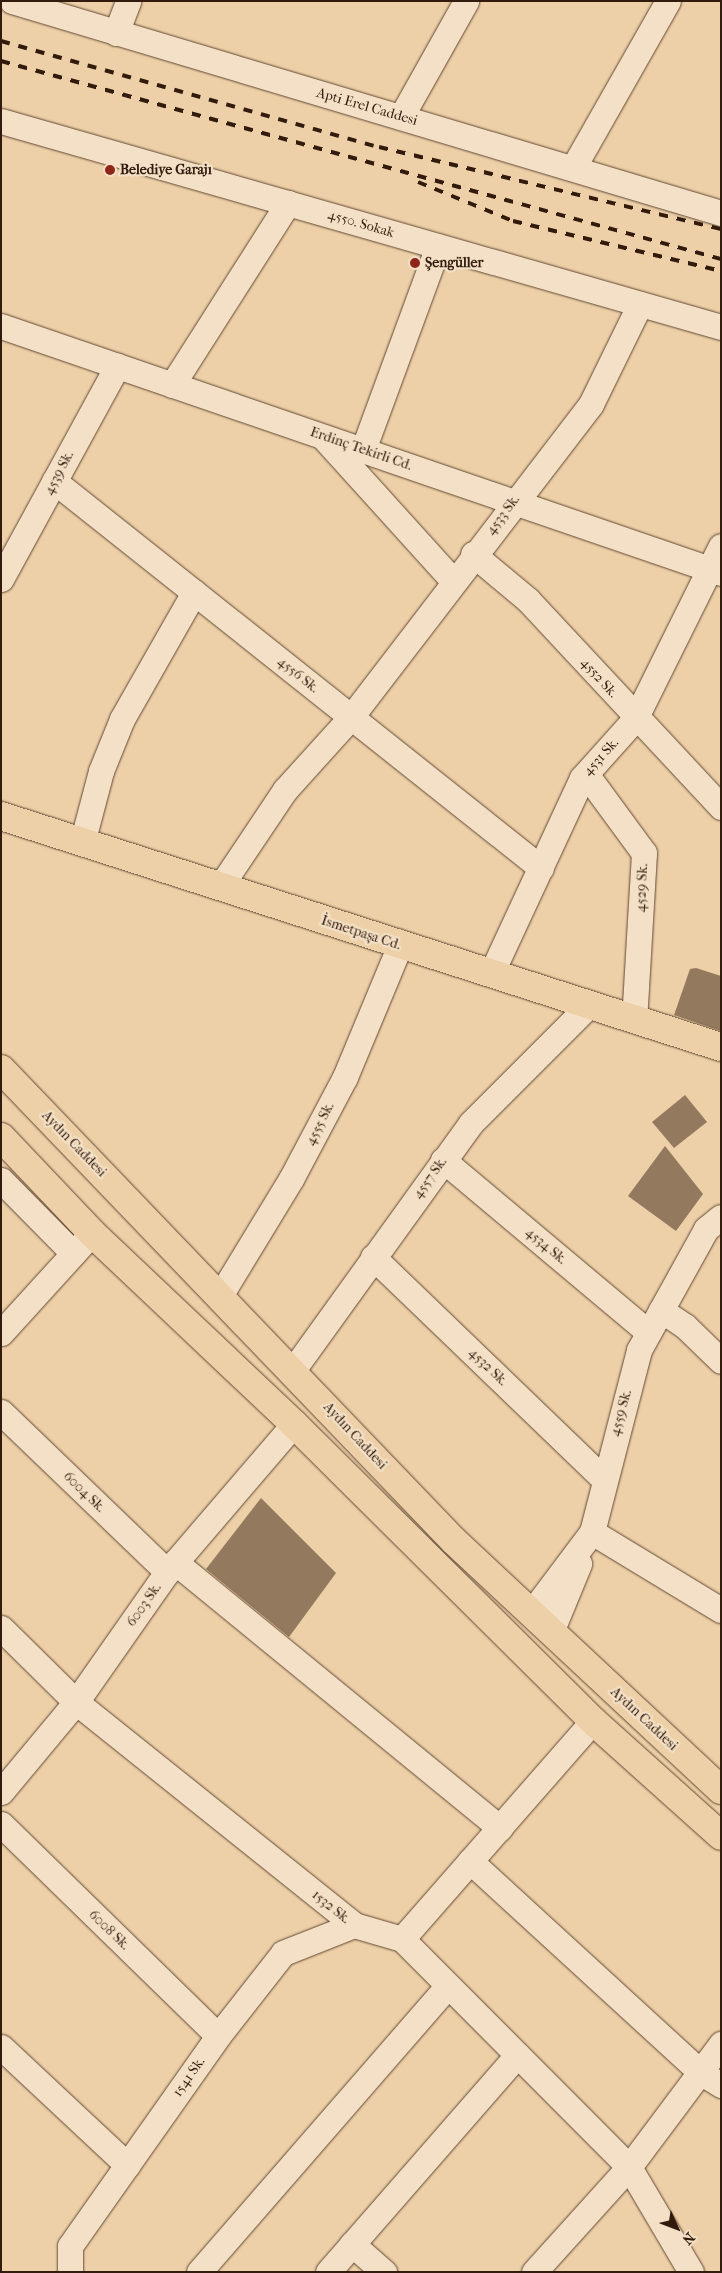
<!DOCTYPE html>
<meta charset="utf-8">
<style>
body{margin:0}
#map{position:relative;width:722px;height:2273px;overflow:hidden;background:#edd0a7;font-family:"IM FELL French Canon",serif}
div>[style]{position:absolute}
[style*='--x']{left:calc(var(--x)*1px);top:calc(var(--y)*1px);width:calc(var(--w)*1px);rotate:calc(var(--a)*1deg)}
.building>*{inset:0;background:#93795d}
.roads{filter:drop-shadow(0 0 1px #614834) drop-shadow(0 0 1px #614834)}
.minor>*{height:25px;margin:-12.5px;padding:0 12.5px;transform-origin:12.5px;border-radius:12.5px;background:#f3e0c6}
.major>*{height:28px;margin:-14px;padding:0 14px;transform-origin:14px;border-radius:14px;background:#edd0a7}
.highway>*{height:28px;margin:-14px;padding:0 14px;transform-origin:14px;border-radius:14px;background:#edd0a7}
.rail>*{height:4px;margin-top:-2px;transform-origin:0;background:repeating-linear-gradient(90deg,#321b0d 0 9px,transparent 0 18px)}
.dots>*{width:14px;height:14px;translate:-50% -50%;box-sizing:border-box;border:2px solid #f3e0c6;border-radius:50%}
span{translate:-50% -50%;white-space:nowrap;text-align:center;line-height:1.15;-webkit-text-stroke:4.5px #f3e0c6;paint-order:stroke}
.street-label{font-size:14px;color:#321b0d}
.poi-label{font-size:14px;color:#321b0d;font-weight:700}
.left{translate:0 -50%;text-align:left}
.frame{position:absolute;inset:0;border:2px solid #321b0d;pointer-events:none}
.north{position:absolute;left:652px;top:2203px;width:50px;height:50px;-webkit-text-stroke:4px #f3e0c6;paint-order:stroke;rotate:133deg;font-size:14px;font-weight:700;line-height:20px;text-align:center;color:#321b0d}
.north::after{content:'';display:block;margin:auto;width:18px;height:22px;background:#321b0d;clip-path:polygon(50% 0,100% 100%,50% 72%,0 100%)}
</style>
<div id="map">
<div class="building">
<i style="clip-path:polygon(696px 968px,721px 976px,721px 1031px,674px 1015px,690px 969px)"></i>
<i style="clip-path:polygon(685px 1095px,707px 1122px,674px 1148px,652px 1122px)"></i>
<i style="clip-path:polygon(665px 1146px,703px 1194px,676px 1231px,628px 1196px)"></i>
<i style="clip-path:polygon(261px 1498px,336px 1573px,289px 1637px,206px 1569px)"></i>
</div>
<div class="roads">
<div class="minor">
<i style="--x:12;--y:1;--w:740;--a:16.65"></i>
<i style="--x:116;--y:33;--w:34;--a:-69"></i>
<i style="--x:401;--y:117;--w:133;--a:-60.7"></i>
<i style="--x:1;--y:121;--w:749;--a:15.97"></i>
<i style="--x:573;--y:168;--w:192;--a:-60.4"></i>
<i style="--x:1;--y:326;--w:761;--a:18.93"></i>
<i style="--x:172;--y:385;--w:216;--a:-57.5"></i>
<i style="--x:324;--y:438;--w:193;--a:47.9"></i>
<i style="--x:363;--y:450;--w:217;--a:-69.8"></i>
<i style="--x:54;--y:481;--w:622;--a:38.47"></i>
<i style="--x:473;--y:554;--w:72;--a:39.9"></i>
<i style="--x:528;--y:600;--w:283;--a:47"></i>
<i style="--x:1;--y:579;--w:243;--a:-61.4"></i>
<i style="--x:586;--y:774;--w:98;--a:53.7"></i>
<i style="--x:644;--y:853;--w:166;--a:93.4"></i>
<i style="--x:82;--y:843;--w:74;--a:-75.2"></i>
<i style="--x:101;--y:771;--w:56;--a:-68"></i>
<i style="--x:122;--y:719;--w:146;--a:-60.4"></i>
<i style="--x:220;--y:887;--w:117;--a:-56.2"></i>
<i style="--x:285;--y:790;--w:98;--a:-47.9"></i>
<i style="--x:351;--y:717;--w:394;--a:-52.5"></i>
<i style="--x:591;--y:404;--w:111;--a:-63.9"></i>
<i style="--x:491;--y:974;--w:216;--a:-65.1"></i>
<i style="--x:582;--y:778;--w:79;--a:-48.1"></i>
<i style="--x:635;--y:719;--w:193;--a:-63.6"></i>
<i style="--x:443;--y:1160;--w:268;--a:40"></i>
<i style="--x:1;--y:1180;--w:103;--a:45.4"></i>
<i style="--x:373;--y:1257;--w:319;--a:43.9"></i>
<i style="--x:221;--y:1294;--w:135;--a:-58.7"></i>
<i style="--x:291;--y:1179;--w:115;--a:-62.1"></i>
<i style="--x:345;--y:1077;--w:143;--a:-67.4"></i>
<i style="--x:661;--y:1310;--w:29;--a:34"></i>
<i style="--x:685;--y:1326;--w:50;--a:44.2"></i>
<i style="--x:1;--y:1333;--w:135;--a:-47.7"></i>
<i style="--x:293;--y:1370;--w:304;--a:-54.2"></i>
<i style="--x:471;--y:1123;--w:167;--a:-45"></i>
<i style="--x:1;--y:1412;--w:231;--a:43.9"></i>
<i style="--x:592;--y:1532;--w:151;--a:31.2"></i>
<i style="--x:175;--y:1562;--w:420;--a:39.3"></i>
<i style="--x:531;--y:1613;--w:101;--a:-53"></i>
<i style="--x:592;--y:1532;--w:188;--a:-75.5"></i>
<i style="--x:639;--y:1350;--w:138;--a:-61"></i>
<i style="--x:706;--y:1229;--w:19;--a:-39"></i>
<i style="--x:1;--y:1628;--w:105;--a:44.6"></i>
<i style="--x:76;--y:1702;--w:356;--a:38.7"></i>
<i style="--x:354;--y:1925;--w:50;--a:16.3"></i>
<i style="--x:402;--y:1939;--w:322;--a:45.1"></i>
<i style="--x:629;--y:2167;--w:122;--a:59.4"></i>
<i style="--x:551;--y:1632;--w:74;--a:-67.6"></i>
<i style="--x:1;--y:1792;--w:117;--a:-50.2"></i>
<i style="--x:76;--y:1702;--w:159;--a:-55"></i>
<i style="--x:167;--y:1572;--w:195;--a:-49.4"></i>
<i style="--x:1;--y:1824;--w:303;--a:44.3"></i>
<i style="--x:470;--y:1861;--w:312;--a:42.5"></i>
<i style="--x:700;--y:2072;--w:25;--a:32"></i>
<i style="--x:402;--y:1939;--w:290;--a:-48.8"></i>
<i style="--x:1;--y:2047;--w:173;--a:43.1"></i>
<i style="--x:352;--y:2244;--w:43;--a:41.2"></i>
<i style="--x:70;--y:2272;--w:26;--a:-90"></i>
<i style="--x:70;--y:2246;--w:257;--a:-54.8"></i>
<i style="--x:218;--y:2036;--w:105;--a:-51.9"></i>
<i style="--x:283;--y:1953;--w:76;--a:-21.5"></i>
<i style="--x:199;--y:2272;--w:379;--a:-49"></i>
<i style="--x:328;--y:2272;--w:288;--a:-48.9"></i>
<i style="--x:534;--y:2272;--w:142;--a:-47.9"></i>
<i style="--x:629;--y:2167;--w:154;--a:-53.2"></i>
</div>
<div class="major">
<i style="--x:1;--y:816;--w:756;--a:17.79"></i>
</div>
<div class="highway">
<i style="--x:1;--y:1069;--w:654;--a:46.18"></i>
<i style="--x:454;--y:1541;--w:365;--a:43"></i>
<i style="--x:1;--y:1137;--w:132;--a:46.5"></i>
<i style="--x:92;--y:1233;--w:278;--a:43.4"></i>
<i style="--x:294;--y:1424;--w:421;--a:44.8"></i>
<i style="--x:593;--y:1721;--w:172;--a:41.9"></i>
</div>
</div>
<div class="rail">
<i style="--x:1;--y:41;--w:393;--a:15.7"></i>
<i style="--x:379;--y:147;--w:352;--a:13.5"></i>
<i style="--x:1;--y:61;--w:747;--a:15.38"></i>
<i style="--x:418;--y:182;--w:103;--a:22.3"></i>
<i style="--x:513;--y:221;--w:214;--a:13.5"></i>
</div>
<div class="dots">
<i style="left:110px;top:170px;background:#8f2418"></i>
<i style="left:415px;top:263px;background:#8f2418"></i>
</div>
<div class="street-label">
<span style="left:367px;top:107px;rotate:16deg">Apti Erel Caddesi</span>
<span style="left:361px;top:224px;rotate:16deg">4550. Sokak</span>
<span style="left:361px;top:449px;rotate:19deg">Erdinç Tekirli Cd.</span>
<span style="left:59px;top:473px;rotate:-62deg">4539 Sk.</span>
<span style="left:503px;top:515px;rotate:-53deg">4533 Sk.</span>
<span style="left:298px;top:675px;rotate:39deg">4556 Sk.</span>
<span style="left:599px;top:678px;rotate:48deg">4552 Sk.</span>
<span style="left:601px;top:757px;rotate:-48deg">4531 Sk.</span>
<span style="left:642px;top:888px;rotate:-87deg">4529 Sk.</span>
<span style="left:361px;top:933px;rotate:18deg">İsmetpaşa Cd.</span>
<span style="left:320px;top:1124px;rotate:-63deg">4555 Sk.</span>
<span style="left:74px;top:1144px;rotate:46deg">Aydın Caddesi</span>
<span style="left:430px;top:1178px;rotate:-54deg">4557 Sk.</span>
<span style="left:546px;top:1246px;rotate:40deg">4534 Sk.</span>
<span style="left:488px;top:1367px;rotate:44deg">4532 Sk.</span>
<span style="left:621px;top:1413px;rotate:-74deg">4559 Sk.</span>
<span style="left:355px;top:1436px;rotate:47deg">Aydın Caddesi</span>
<span style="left:84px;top:1492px;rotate:44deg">6004 Sk.</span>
<span style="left:144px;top:1605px;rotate:-55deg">6003 Sk.</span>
<span style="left:644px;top:1719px;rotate:43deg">Aydın Caddesi</span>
<span style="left:331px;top:1907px;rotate:39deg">1532 Sk.</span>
<span style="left:109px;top:1930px;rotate:44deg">6008 Sk.</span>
<span style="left:189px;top:2077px;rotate:-55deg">1541 Sk.</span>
</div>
<div class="poi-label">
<span class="left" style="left:120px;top:170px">Belediye Garajı</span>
<span class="left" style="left:425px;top:263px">Şengüller</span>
</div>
<div class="frame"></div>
<div class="north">N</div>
</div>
